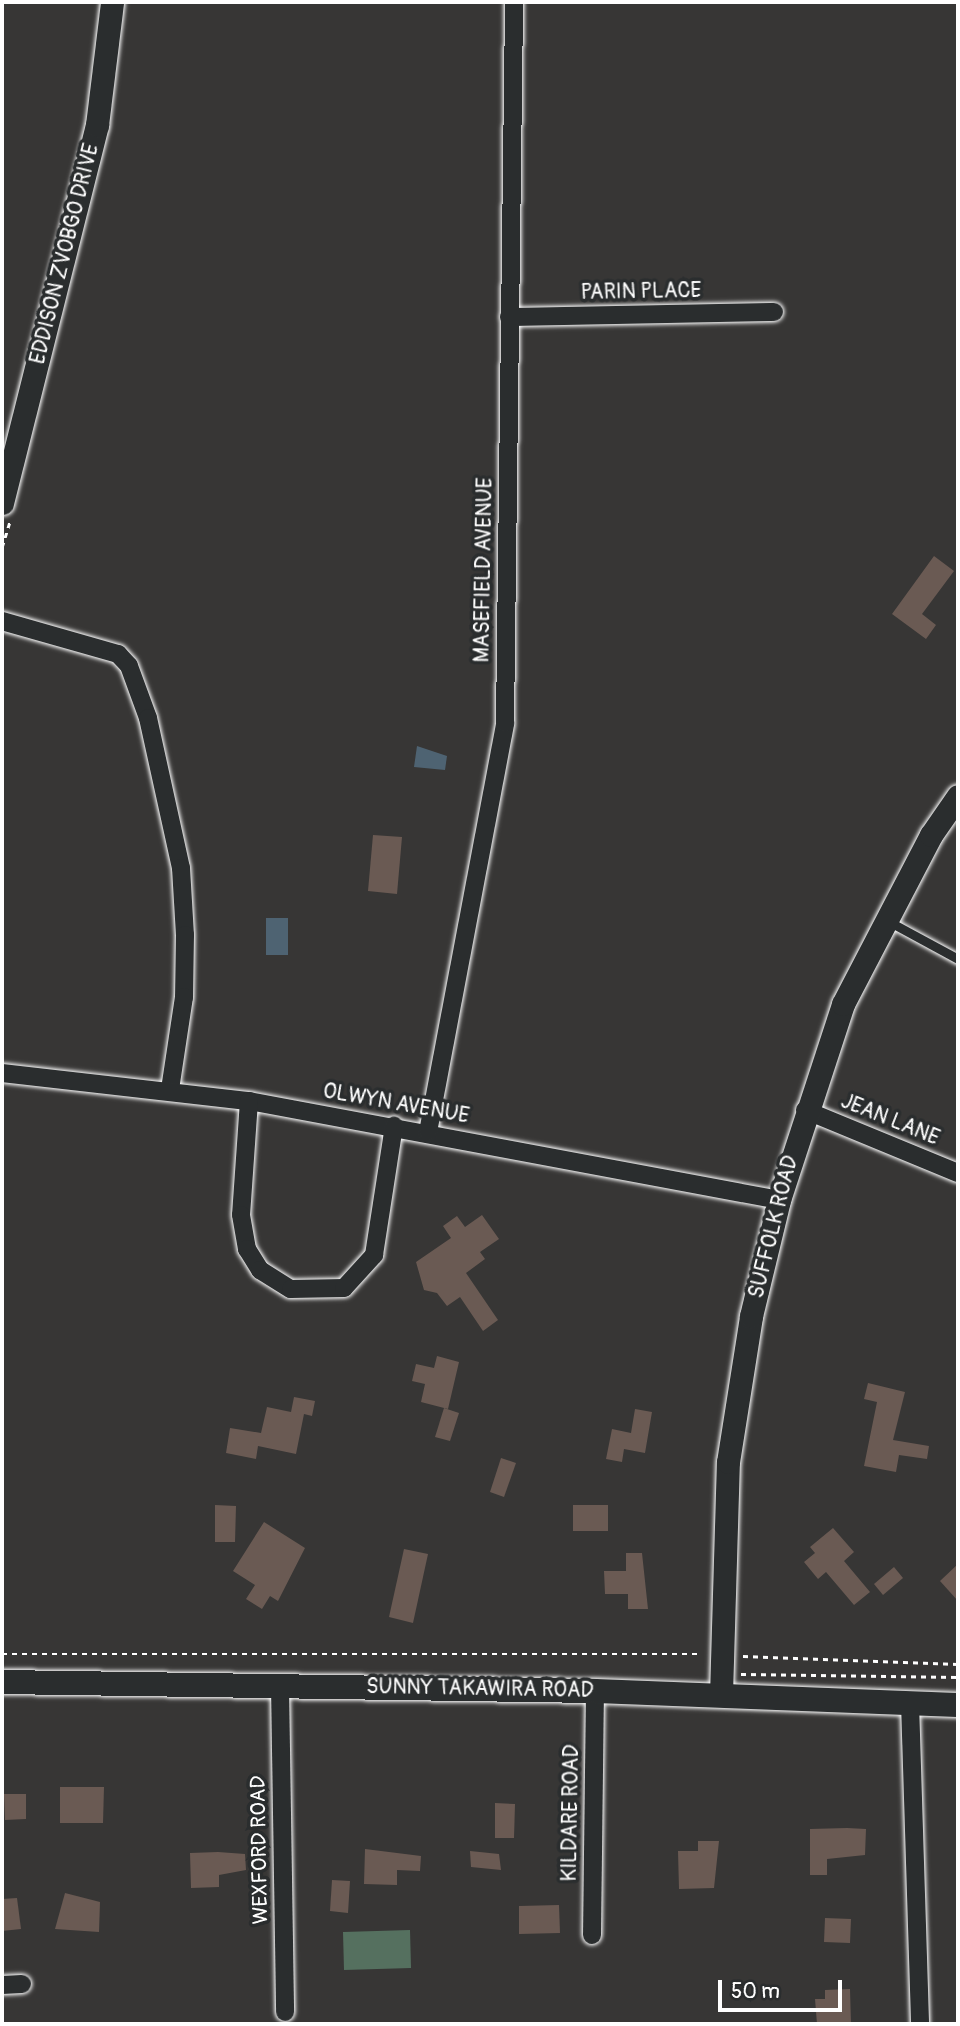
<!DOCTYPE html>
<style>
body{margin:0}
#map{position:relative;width:960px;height:2026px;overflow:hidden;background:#373635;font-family:Pangolin,sans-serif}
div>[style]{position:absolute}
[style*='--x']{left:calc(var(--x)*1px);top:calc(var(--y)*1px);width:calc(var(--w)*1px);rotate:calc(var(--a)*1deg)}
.green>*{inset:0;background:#55705f}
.water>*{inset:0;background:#4e6372}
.building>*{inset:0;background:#6a5a53}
.path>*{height:2.5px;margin-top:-1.25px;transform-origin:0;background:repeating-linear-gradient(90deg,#fff 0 5px,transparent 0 10px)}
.roads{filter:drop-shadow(0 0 2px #fff) drop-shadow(0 0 2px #fff)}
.service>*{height:9px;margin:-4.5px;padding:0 4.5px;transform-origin:4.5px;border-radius:4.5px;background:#2a2d2e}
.minor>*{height:18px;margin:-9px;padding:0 9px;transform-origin:9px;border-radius:9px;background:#2a2d2e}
.tertiary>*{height:23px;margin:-11.5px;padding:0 11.5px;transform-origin:11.5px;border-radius:11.5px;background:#2a2d2e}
.secondary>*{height:24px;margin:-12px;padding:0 12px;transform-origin:12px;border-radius:12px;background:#2a2d2e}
span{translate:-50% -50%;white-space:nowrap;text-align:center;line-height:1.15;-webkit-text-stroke:7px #2a2d2e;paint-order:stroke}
.street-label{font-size:21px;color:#fff}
.frame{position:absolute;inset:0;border:4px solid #fff;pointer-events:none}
.scale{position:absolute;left:718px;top:1980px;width:124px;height:32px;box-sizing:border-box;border:4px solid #fff;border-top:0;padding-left:9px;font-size:21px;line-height:24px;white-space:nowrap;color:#fff;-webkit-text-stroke:5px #2a2d2e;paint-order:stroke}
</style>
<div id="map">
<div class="green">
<i style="clip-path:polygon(410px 1930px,411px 1968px,344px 1970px,343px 1932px)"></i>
</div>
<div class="water">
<i style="clip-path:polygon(417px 746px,447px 756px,445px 770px,414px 767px)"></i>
<i style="clip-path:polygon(266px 918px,288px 918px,288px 955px,266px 955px)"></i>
</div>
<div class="building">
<i style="clip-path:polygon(934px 556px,954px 571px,922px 614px,936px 625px,926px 639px,892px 614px)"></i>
<i style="clip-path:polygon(373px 835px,402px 837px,397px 894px,368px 891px)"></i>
<i style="clip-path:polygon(482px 1215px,499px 1239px,480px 1252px,485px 1259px,466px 1273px,498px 1320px,483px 1331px,460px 1297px,447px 1306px,437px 1293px,424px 1290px,416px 1262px,451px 1238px,443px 1226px,457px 1216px,465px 1227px)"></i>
<i style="clip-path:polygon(437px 1356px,459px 1362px,448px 1409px,421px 1402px,425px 1384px,412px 1381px,416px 1364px,434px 1368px)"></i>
<i style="clip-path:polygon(868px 1383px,905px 1392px,893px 1440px,929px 1446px,927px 1459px,899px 1455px,896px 1472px,864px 1466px,877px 1402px,864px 1399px)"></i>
<i style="clip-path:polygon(294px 1397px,315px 1401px,312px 1416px,304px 1414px,296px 1454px,258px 1446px,256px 1459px,226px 1453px,230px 1428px,261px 1433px,267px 1407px,291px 1412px)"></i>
<i style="clip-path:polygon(444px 1408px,459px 1413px,450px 1441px,435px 1437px)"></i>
<i style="clip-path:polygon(635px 1409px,652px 1412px,645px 1453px,624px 1449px,622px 1462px,606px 1459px,612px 1429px,631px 1433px)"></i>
<i style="clip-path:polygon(501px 1458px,516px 1463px,504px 1497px,490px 1492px)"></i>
<i style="clip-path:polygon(215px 1505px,236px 1506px,235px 1542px,215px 1542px)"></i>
<i style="clip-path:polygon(573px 1505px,608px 1505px,608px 1531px,573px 1531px)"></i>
<i style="clip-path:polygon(264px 1522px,305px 1548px,278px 1601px,270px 1596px,262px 1609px,246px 1599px,255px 1585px,233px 1571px)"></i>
<i style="clip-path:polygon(833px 1528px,854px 1552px,844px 1561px,870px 1592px,854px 1605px,826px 1572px,818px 1579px,804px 1562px,815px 1553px,810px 1547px)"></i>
<i style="clip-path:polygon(404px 1549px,428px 1554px,413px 1623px,389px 1617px)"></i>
<i style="clip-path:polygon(626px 1553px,642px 1553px,648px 1609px,628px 1609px,628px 1594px,605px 1594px,604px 1571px,626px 1571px)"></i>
<i style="clip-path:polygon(958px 1564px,958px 1601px,940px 1581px)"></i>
<i style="clip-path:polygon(894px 1567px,903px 1578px,883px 1595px,874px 1584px)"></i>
<i style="clip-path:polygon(60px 1787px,104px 1787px,103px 1823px,60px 1823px)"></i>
<i style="clip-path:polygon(4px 1794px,26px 1794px,26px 1819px,5px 1820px)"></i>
<i style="clip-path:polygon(495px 1803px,515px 1804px,514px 1838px,495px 1838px)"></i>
<i style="clip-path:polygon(847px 1828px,866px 1829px,865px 1855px,827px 1859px,827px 1875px,810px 1875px,810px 1829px)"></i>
<i style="clip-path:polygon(698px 1841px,719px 1841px,714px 1888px,679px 1889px,678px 1851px,698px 1851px)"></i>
<i style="clip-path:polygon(365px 1849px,421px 1856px,420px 1871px,397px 1870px,397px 1885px,364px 1884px)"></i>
<i style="clip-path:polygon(470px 1851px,499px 1854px,501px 1870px,471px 1867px)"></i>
<i style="clip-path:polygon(218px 1852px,245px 1854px,246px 1870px,219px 1875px,219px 1887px,191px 1888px,190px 1853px)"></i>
<i style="clip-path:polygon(332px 1880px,350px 1881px,348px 1913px,330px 1911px)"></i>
<i style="clip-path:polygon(65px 1893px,100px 1902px,99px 1932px,55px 1929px)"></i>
<i style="clip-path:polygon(17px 1898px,21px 1929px,2px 1931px,2px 1899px)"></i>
<i style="clip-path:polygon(559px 1905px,560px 1933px,519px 1934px,519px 1906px)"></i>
<i style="clip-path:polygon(825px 1918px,851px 1919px,850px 1943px,824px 1942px)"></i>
<i style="clip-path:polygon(850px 1989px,851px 2024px,817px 2024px,815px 1999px,825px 1999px,825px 1990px)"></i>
</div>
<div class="path">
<i style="--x:2;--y:547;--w:28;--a:-73"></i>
<i style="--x:2;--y:1654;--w:700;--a:0"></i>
<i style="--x:743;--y:1656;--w:215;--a:2.1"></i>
<i style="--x:741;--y:1674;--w:217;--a:0.8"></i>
</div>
<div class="roads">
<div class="service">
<i style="--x:888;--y:921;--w:80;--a:28.5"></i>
</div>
<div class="minor">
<i style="--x:509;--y:317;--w:265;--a:-1.1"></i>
<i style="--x:2;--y:621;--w:121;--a:15.9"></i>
<i style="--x:118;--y:654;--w:16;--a:47"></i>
<i style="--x:129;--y:666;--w:55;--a:69.9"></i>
<i style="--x:148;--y:718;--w:154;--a:77.6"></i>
<i style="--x:181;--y:868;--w:67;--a:86.6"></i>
<i style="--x:185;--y:935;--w:62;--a:90.9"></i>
<i style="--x:184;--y:997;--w:94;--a:98.6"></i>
<i style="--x:2;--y:1073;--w:249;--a:6.5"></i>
<i style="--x:249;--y:1101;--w:539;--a:10.58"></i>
<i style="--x:249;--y:1101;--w:114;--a:94"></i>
<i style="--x:241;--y:1215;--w:35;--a:80"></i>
<i style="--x:247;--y:1249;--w:25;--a:58"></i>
<i style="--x:260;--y:1270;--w:36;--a:32"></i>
<i style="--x:291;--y:1289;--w:53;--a:-1.1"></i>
<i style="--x:344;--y:1288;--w:45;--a:-47.7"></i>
<i style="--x:374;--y:1255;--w:131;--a:-81.2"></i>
<i style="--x:805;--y:1110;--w:165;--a:22.4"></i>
<i style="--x:428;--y:1132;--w:416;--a:-79.3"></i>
<i style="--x:505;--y:723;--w:721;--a:-89.28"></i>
<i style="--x:280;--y:1686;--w:326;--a:89.1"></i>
<i style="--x:910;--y:1703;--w:321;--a:88.2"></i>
<i style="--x:592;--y:1935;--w:244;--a:-89.3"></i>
<i style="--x:2;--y:1985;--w:20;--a:-3"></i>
</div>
<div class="tertiary">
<i style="--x:2;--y:503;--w:390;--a:-75.9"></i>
<i style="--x:97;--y:125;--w:124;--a:-83"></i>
<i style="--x:721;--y:1695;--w:233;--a:-88.3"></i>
<i style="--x:728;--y:1462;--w:148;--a:-81"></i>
<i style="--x:751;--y:1316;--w:119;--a:-76.4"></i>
<i style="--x:779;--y:1200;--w:206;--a:-71.9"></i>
<i style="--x:843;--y:1004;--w:191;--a:-62.5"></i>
<i style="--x:931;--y:835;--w:47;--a:-55.3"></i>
</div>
<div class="secondary">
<i style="--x:2;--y:1682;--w:593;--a:0.87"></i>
<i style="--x:595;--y:1691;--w:363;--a:2.2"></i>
</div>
</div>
<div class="street-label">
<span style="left:65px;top:254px;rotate:-76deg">EDDISON ZVOBGO DRIVE</span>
<span style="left:641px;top:292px;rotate:-1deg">PARIN PLACE</span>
<span style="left:484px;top:570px;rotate:-89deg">MASEFIELD AVENUE</span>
<span style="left:396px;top:1104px;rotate:10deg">OLWYN AVENUE</span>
<span style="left:890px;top:1120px;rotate:22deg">JEAN LANE</span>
<span style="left:774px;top:1227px;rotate:-76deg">SUFFOLK ROAD</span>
<span style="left:480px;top:1689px;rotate:1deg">SUNNY TAKAWIRA ROAD</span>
<span style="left:571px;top:1813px;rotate:-89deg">KILDARE ROAD</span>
<span style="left:260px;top:1850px;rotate:-91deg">WEXFORD ROAD</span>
</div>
<div class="frame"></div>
<div class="scale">50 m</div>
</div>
